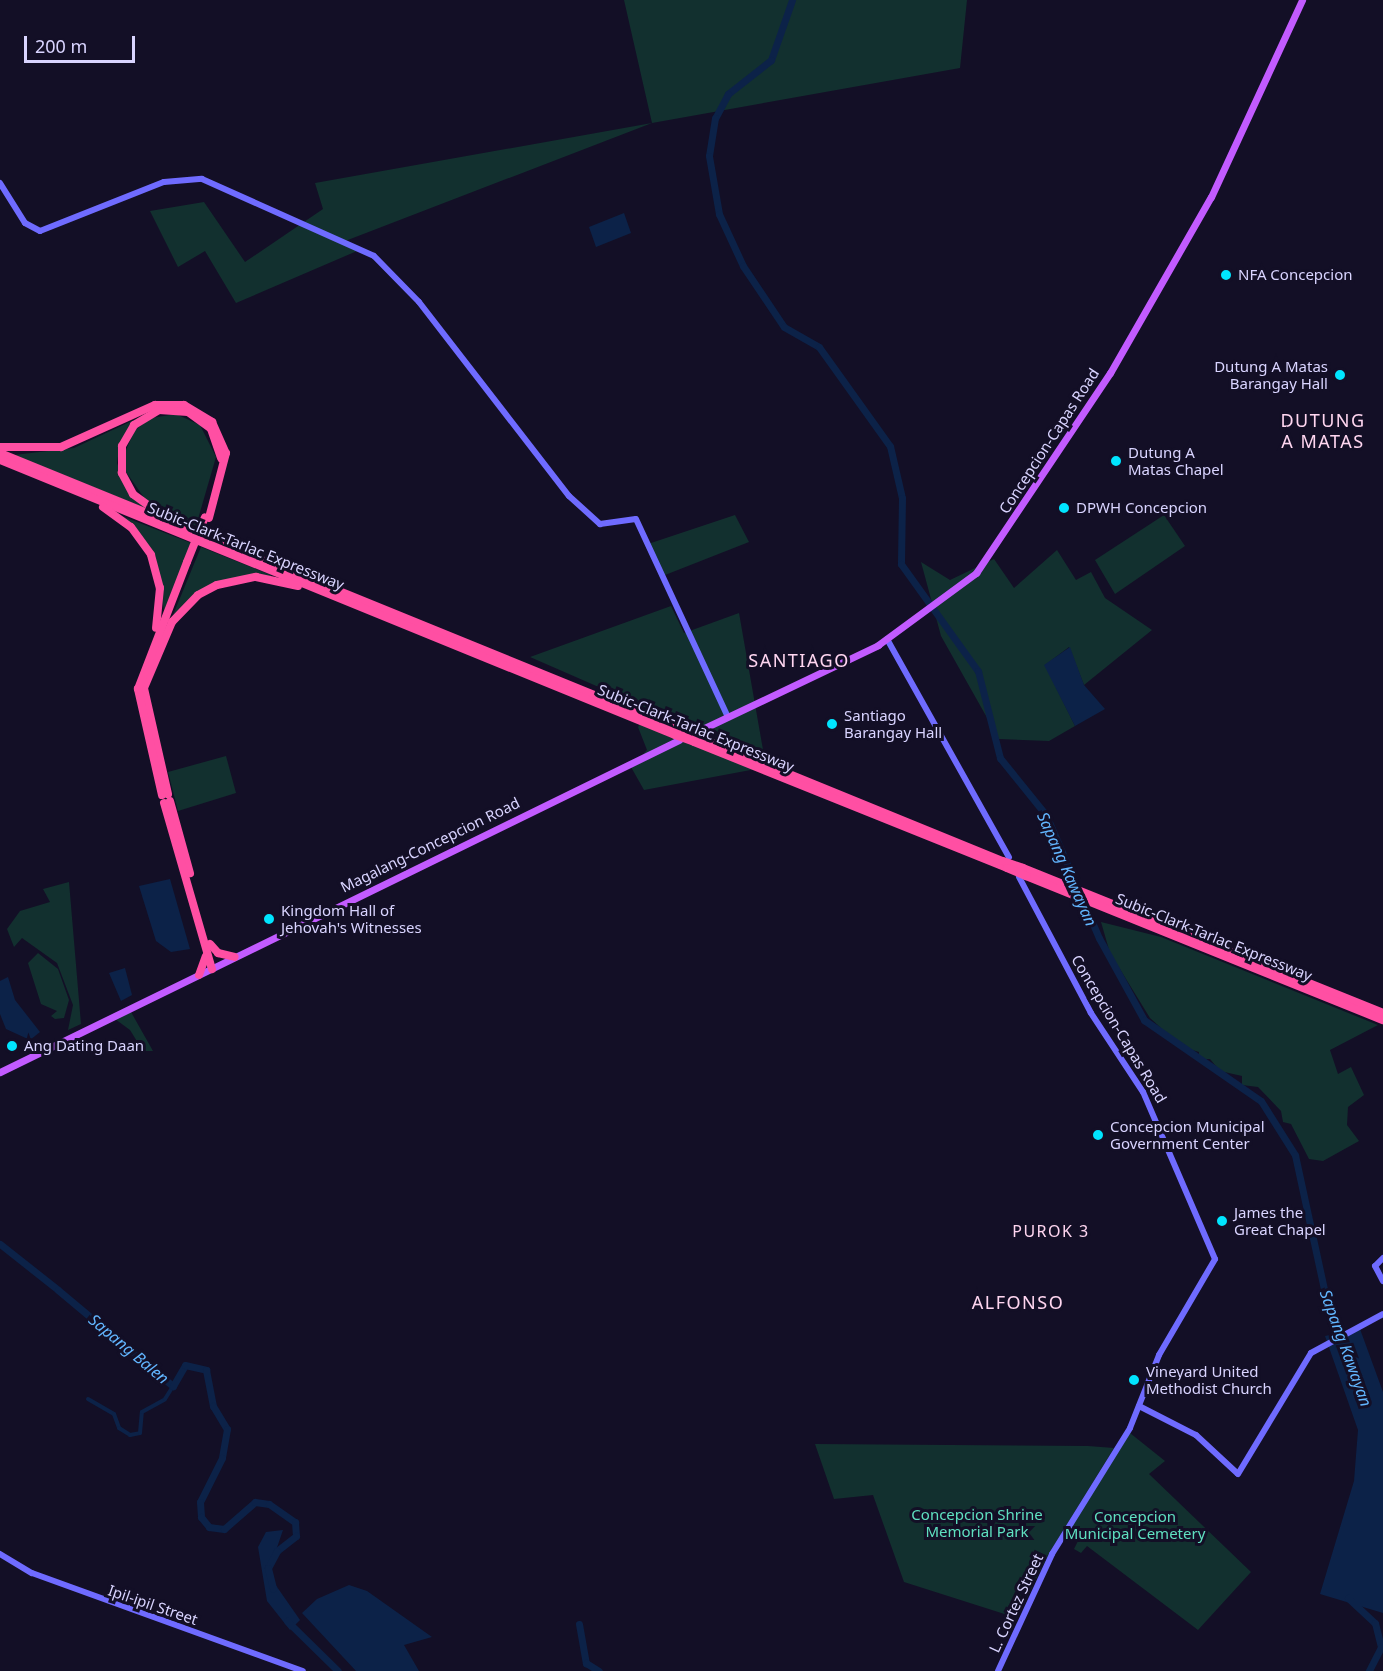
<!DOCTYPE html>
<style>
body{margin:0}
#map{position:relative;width:1383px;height:1671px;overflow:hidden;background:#130f26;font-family:"Noto Sans",sans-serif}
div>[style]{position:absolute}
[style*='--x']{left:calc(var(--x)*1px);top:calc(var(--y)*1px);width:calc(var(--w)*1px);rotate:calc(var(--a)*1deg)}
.green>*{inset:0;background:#12302f}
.water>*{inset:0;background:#0c2248}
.stream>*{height:1.5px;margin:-0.75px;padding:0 0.75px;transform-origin:0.75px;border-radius:0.75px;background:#0c2248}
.canal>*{height:4px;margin:-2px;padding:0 2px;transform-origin:2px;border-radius:2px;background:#0c2248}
.river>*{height:7px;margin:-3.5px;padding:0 3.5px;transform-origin:3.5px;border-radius:3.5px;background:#0c2248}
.secondary>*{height:6px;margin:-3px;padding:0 3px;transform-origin:3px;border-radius:3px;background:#6f6bff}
.primary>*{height:7px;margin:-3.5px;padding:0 3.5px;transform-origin:3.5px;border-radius:3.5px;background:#c25bff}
.highway>*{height:8px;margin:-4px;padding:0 4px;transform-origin:4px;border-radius:4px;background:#ff4fa3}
.highway-bridge>*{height:8px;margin:-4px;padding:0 4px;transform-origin:4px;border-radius:4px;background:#ff4fa3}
.dots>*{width:16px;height:16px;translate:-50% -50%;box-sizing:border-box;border:3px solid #130f26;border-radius:50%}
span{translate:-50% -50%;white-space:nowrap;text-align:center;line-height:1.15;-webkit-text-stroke:6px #130f26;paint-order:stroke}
.poi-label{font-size:15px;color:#d9d4ff}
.left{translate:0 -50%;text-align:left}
.right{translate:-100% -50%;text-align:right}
.street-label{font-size:15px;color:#d9d4ff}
.park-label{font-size:15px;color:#5fe0c0}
.water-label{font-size:16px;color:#62b6ff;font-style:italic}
.neighbourhood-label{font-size:16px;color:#ffd6f0;letter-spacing:1.5px}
.quarter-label{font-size:18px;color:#ffd6f0;letter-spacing:1.5px}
.scale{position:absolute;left:24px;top:36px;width:111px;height:27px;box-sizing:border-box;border:3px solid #d9d4ff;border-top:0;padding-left:8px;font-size:18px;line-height:21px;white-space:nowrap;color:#d9d4ff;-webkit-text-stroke:4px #130f26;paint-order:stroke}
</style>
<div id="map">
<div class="green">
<i style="clip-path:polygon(624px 0,967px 0,960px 68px,652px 123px,340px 243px,357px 251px,236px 303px,205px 251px,178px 267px,150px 211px,204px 202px,245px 262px,323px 209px,315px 183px,652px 123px)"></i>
<i style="clip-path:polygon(176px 414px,200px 425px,216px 457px,196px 526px,145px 499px,126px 472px,125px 452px,135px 430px,151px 418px)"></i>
<i style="clip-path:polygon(136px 419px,120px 443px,117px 463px,127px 489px,145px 508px,14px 455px,74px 448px)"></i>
<i style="clip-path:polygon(119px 515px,191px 543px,164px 611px,155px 559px)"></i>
<i style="clip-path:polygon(735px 515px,749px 542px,660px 577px,645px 545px)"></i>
<i style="clip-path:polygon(1164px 515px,1185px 546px,1115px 594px,1095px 560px)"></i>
<i style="clip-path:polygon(201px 547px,271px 575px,271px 576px,223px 581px,173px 615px)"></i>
<i style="clip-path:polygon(1057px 550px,1076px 580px,1091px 572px,1105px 598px,1152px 630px,1084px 685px,1069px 647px,1045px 665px,1075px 726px,1049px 741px,999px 739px,941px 636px,921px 562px,950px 580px,994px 559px,1014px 588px)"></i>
<i style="clip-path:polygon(671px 606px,684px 633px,739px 613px,766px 767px,644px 790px,631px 767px,647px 750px,638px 727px,649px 709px,530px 657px)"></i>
<i style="clip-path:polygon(226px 756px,236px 793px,178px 811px,168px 772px)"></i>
<i style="clip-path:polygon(69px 882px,81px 1024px,68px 1030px,73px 1005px,57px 963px,22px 938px,14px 947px,7px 929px,20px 911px,50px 902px,43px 889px)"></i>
<i style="clip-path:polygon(1101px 922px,1161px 937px,1378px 1025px,1330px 1050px,1338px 1074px,1351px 1067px,1364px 1095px,1348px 1107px,1347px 1125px,1359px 1141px,1323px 1161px,1309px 1159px,1291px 1124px,1283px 1122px,1281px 1111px,1258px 1087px,1242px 1085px,1242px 1076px,1220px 1071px,1210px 1059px,1199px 1059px,1199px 1052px,1182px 1047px,1150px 1018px,1110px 953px)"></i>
<i style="clip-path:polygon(38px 953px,58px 969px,69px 1000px,64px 1018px,55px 1019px,51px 1016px,57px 1011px,41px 1004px,28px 963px)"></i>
<i style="clip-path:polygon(131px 1012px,153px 1051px,143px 1051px,130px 1030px,115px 1019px)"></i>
<i style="clip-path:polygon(1130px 1433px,1165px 1461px,1149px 1474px,1251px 1572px,1198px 1630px,1087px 1546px,1081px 1553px,1074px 1549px,1082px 1533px,1071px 1527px)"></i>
<i style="clip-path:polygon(815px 1444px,1088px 1446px,1114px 1448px,1048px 1555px,1017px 1618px,904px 1582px,873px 1495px,834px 1499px)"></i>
</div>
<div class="water">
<i style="clip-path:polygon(624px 213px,631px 233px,596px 247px,589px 227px)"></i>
<i style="clip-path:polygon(1070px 647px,1084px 685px,1105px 709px,1075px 726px,1044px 665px)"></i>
<i style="clip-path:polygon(170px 879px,190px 949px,171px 952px,156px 941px,139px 886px)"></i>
<i style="clip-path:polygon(125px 968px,132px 995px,121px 1001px,109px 973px)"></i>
<i style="clip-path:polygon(8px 977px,15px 1000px,40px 1032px,30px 1040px,6px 1029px,0 1014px,0 981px)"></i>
<i style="clip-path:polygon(1360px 1329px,1383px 1392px,1383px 1613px,1320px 1594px,1354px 1481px,1358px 1430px,1325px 1336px)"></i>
<i style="clip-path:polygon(283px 1530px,268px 1574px,300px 1620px,290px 1630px,267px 1601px,258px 1547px,266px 1532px)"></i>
<i style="clip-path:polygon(349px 1585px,367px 1591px,432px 1637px,404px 1645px,419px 1671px,356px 1671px,302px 1613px,317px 1599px)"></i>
</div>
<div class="stream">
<i style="--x:184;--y:1364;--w:1;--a:45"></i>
</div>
<div class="canal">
<i style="--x:88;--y:1399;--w:30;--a:30"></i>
<i style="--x:114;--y:1414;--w:15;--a:70"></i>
<i style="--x:119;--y:1428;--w:13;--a:32"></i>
<i style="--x:130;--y:1435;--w:10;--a:-11"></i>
<i style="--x:140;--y:1433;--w:21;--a:-85"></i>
<i style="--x:142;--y:1412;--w:26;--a:-29"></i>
<i style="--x:165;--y:1399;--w:15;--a:-58"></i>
</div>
<div class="river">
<i style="--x:792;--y:0;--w:64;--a:109.3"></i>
<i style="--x:771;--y:60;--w:55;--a:141.7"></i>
<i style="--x:728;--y:94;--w:27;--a:118"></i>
<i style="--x:715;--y:118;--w:38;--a:99"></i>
<i style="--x:709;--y:156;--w:59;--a:80.2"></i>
<i style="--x:719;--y:214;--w:57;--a:65.2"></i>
<i style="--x:743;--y:266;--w:73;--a:56.1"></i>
<i style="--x:784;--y:327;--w:40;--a:29.7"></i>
<i style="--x:819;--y:347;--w:122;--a:54.4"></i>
<i style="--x:890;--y:446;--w:53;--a:77"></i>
<i style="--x:902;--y:498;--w:66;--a:90.9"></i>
<i style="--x:901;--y:564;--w:132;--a:54.3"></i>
<i style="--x:978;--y:671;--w:90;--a:75.8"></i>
<i style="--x:1000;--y:758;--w:73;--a:51.1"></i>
<i style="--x:1046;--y:815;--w:134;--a:66.7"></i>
<i style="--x:1099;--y:938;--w:94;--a:61.2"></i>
<i style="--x:1144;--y:1020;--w:142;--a:34.7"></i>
<i style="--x:1261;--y:1101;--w:64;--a:57.8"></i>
<i style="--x:1295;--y:1155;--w:151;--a:77.8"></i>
<i style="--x:1327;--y:1303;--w:41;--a:67.2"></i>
<i style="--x:0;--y:1244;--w:73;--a:38.3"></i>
<i style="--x:58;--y:1290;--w:150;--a:39.9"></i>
<i style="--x:173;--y:1386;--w:24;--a:-60"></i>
<i style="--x:185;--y:1365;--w:22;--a:13"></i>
<i style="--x:206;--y:1370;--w:37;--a:79"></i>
<i style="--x:213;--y:1406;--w:27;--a:59"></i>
<i style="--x:227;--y:1429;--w:29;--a:100"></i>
<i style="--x:222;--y:1458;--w:49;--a:116.6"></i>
<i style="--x:200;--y:1502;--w:15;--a:86"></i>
<i style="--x:201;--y:1517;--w:13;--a:51"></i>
<i style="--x:209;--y:1527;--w:15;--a:8"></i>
<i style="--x:224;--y:1529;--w:41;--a:-41.1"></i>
<i style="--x:255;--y:1502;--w:14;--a:8"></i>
<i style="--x:269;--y:1504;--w:32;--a:35"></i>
<i style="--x:295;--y:1522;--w:14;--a:86"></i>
<i style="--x:296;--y:1536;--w:24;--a:142"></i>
<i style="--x:277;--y:1551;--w:19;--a:118"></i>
<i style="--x:268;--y:1568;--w:21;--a:76"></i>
<i style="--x:1348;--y:1598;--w:37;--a:43"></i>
<i style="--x:1375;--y:1623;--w:25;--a:76"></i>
<i style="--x:1381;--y:1647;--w:27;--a:117"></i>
<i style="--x:287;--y:1621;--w:71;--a:44.4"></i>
<i style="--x:579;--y:1624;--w:40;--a:80"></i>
<i style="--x:586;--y:1663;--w:15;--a:32"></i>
</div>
<div class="secondary">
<i style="--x:0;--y:183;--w:47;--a:58"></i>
<i style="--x:25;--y:223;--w:17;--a:28"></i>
<i style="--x:40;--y:231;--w:133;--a:-21.6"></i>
<i style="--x:164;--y:182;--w:38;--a:-5"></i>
<i style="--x:202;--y:179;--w:188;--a:24.1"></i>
<i style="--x:374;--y:256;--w:64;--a:45.6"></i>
<i style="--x:419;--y:302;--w:245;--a:52.3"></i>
<i style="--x:569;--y:496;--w:42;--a:42.1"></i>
<i style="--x:600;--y:524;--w:36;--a:-8"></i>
<i style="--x:636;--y:519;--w:218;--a:65.1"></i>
<i style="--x:887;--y:639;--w:250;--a:60.8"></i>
<i style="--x:1383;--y:1258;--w:11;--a:135"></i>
<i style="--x:1375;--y:1266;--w:17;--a:62"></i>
<i style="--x:1139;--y:1406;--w:64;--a:27"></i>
<i style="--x:1196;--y:1435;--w:57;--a:42.9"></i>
<i style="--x:1238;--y:1474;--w:141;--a:-58.9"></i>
<i style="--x:1311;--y:1353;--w:82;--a:-28.4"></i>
<i style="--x:0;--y:1554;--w:37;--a:31"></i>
<i style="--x:32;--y:1573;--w:288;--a:19.9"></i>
<i style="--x:998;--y:1671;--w:129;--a:-65.2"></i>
<i style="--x:1052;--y:1554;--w:148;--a:-58.2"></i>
<i style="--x:1130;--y:1428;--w:79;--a:-68.3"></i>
<i style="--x:1159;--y:1355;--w:111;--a:-59.7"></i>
<i style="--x:1215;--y:1259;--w:182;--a:-113.3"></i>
<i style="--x:1143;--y:1092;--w:95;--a:-123.4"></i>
<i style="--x:1091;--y:1013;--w:154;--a:-117.9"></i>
</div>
<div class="primary">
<i style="--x:696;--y:732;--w:202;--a:-25.5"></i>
<i style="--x:878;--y:645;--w:122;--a:-36.3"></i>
<i style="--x:976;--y:573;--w:241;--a:-56.2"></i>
<i style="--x:1110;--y:373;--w:203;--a:-60.2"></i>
<i style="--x:1211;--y:197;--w:217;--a:-65.2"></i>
<i style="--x:0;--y:1072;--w:756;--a:-26.06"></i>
</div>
<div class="highway">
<i style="--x:0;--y:447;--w:61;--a:0"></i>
<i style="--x:61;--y:447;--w:103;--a:-24.1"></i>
<i style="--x:155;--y:405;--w:29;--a:0"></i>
<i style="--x:184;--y:405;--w:33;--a:31"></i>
<i style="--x:212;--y:422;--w:34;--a:66"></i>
<i style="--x:226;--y:453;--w:67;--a:104.7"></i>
<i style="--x:0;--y:453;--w:737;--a:22.15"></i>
<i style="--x:0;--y:460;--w:729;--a:22.17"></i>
<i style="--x:103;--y:507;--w:34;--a:36"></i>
<i style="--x:131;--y:527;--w:34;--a:54"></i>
<i style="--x:151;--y:555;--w:34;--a:75"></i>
<i style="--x:160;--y:588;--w:40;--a:95.7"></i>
<i style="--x:163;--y:516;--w:37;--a:-144"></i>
<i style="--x:133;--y:494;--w:24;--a:-118"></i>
<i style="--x:122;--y:473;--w:27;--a:-90"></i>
<i style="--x:122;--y:446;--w:24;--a:-60"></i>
<i style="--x:134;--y:425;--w:29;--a:-31"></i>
<i style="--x:159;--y:410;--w:29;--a:4"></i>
<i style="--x:188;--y:412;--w:29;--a:36"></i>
<i style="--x:211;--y:429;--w:31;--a:71"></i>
<i style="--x:701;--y:738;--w:326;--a:22.2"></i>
<i style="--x:694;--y:742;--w:337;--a:21.9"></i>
<i style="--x:168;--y:794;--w:109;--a:-102.8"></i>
<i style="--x:144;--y:688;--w:72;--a:-67"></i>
<i style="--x:172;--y:622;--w:37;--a:-46"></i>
<i style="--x:198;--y:595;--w:21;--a:-28"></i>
<i style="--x:217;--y:585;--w:40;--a:-12"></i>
<i style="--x:256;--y:577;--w:43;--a:12.1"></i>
<i style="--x:162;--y:795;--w:109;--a:-102.8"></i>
<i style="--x:138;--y:689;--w:136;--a:-68.9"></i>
<i style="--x:170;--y:801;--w:75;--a:74.5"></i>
<i style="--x:164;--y:803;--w:173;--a:73.9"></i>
<i style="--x:1023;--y:868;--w:388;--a:21.9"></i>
<i style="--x:1026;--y:876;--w:385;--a:22"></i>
<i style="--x:210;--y:944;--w:12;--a:48"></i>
<i style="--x:218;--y:953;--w:17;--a:13"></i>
<i style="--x:199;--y:975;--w:20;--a:-70"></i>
</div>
<div class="highway-bridge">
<i style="--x:187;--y:562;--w:48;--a:-68.2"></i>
<i style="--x:683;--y:731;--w:19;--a:21"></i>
<i style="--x:675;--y:735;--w:20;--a:20"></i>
<i style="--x:1003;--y:861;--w:21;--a:19"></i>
<i style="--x:1007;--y:868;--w:21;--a:23"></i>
</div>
<div class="dots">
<i style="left:1226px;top:275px;background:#00e5ff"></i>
<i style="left:1340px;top:375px;background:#00e5ff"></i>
<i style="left:1116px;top:461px;background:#00e5ff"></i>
<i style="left:1064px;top:508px;background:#00e5ff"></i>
<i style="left:832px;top:724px;background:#00e5ff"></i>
<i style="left:269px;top:919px;background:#00e5ff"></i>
<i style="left:12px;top:1046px;background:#00e5ff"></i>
<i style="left:1098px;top:1135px;background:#00e5ff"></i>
<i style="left:1222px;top:1221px;background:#00e5ff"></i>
<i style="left:1134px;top:1380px;background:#00e5ff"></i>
</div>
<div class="poi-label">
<span class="left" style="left:1238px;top:275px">NFA Concepcion</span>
<span class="right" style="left:1328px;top:375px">Dutung A Matas<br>Barangay Hall</span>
<span class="left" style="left:1128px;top:461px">Dutung A<br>Matas Chapel</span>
<span class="left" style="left:1076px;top:508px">DPWH Concepcion</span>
<span class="left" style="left:844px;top:724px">Santiago<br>Barangay Hall</span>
<span class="left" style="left:281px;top:919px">Kingdom Hall of<br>Jehovah's Witnesses</span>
<span class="left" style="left:24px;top:1046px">Ang Dating Daan</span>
<span class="left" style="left:1110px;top:1135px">Concepcion Municipal<br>Government Center</span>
<span class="left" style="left:1234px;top:1221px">James the<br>Great Chapel</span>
<span class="left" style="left:1146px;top:1380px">Vineyard United<br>Methodist Church</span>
</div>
<div class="street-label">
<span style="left:1049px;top:441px;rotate:-57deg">Concepcion-Capas Road</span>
<span style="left:246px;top:546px;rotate:22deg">Subic-Clark-Tarlac Expressway</span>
<span style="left:696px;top:728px;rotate:22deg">Subic-Clark-Tarlac Expressway</span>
<span style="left:430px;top:845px;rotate:-26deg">Magalang-Concepcion Road</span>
<span style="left:1214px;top:937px;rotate:22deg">Subic-Clark-Tarlac Expressway</span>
<span style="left:1119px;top:1029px;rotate:59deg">Concepcion-Capas Road</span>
<span style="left:1016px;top:1603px;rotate:-65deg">L. Cortez Street</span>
<span style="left:153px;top:1605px;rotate:19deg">Ipil-ipil Street</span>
</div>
<div class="park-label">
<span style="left:977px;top:1523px">Concepcion Shrine<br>Memorial Park</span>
<span style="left:1135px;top:1525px">Concepcion<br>Municipal Cemetery</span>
</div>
<div class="water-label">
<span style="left:1067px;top:869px;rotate:66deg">Sapang Kawayan</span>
<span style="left:1346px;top:1348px;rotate:70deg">Sapang Kawayan</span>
<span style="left:129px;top:1349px;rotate:40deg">Sapang Balen</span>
</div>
<div class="neighbourhood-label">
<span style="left:1051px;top:1231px">PUROK 3</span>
</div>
<div class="quarter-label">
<span style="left:1323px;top:431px">DUTUNG<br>A MATAS</span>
<span style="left:799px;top:660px">SANTIAGO</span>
<span style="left:1018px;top:1302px">ALFONSO</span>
</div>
<div class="scale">200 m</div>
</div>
